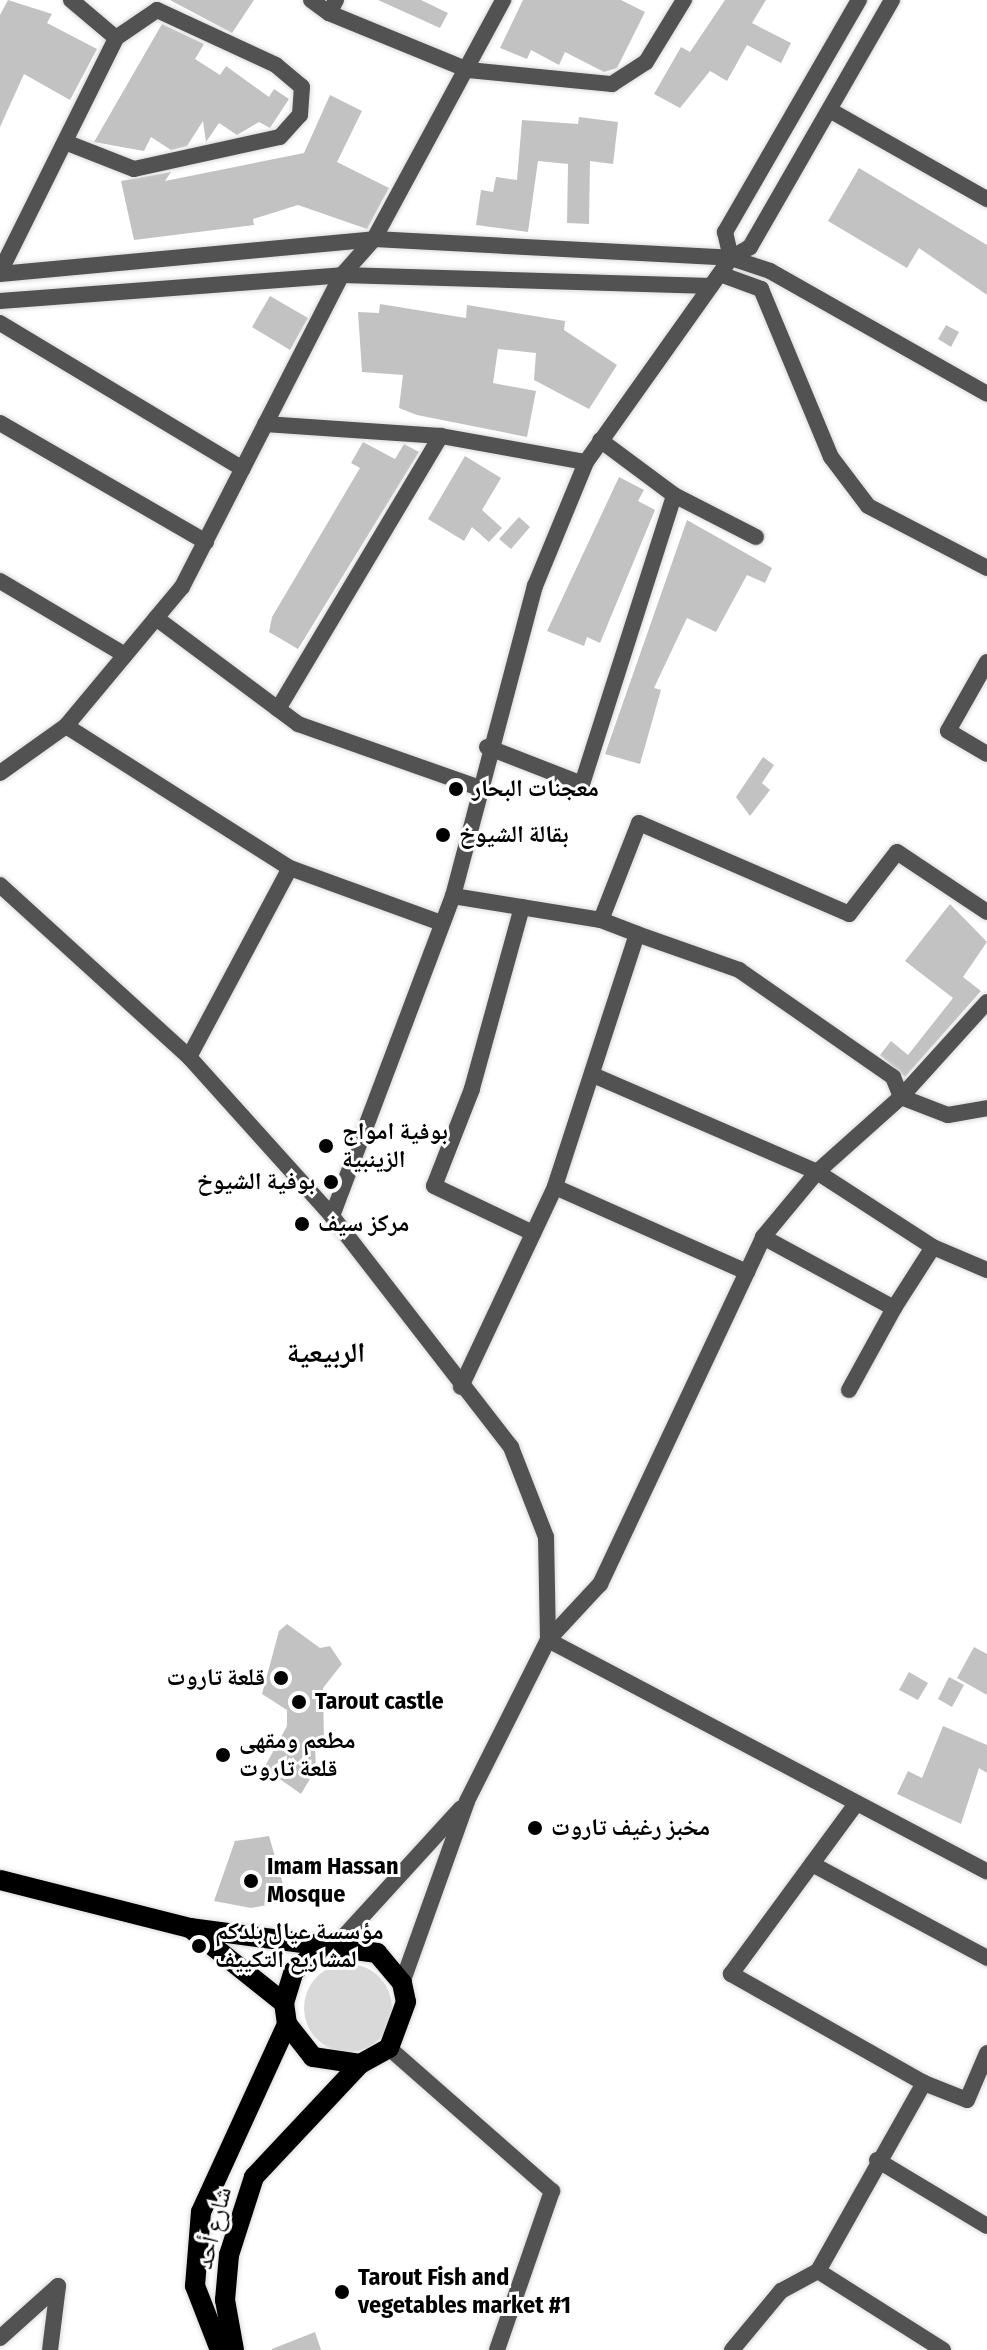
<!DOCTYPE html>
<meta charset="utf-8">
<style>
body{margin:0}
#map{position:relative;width:987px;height:2350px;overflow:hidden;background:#fff;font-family:"Fira Sans Condensed","Noto Naskh Arabic",sans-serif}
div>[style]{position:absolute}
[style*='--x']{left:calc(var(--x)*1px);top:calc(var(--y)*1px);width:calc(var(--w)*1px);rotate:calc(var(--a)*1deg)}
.green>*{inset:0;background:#d9d9d9}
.round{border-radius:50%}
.building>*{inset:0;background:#c2c2c2}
.roads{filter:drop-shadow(0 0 2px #dbdbdb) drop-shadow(0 0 2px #dbdbdb)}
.minor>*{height:16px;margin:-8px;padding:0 8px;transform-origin:8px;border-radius:8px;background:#525252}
.tertiary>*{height:16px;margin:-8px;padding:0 8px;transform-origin:8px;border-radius:8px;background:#525252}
.primary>*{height:20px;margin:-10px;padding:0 10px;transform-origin:10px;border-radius:10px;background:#000}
.dots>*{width:22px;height:22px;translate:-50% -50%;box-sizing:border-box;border:4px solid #fff;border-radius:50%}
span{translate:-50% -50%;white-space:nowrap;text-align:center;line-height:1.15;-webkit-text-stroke:6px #fff;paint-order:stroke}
.poi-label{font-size:24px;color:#000;font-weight:700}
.left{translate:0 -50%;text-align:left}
.right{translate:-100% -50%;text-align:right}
.street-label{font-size:24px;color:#000}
.quarter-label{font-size:28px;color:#000;font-weight:700}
</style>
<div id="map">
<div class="green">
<i class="round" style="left:304px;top:1964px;width:88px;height:88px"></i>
</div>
<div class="building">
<i style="clip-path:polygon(8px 0,52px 14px,47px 23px,97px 49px,70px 100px,24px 74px,0 127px,0 15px)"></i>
<i style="clip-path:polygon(170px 0,254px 0,232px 33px)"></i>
<i style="clip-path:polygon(378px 0,421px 0,448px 13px,440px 28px)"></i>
<i style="clip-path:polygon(523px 0,621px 0,645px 12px,617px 68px,604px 72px,565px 52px,559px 65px,531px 50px,527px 59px,500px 48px)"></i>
<i style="clip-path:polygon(725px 0,766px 0,752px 23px,791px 43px,781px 63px,747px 45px,727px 81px,710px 71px,680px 108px,654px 94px,681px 47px,690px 52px)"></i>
<i style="clip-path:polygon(162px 24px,204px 44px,195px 59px,220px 75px,226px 66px,269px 97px,274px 89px,289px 99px,270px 128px,259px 122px,237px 135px,219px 123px,206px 142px,203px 121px,187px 146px,171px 150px,151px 137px,144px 151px,94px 142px)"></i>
<i style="clip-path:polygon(330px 95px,362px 111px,337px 162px,389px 188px,367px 229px,298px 205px,253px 219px,254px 225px,134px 240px,121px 181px,171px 172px,165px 181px,304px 153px)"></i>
<i style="clip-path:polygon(579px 117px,618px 122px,613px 164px,590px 161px,589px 224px,567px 223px,568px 164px,538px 161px,528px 232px,476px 225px,481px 190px,493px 192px,496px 177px,517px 180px,522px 120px,578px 124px)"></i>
<i style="clip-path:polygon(859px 168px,987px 245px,987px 295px,919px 248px,907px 268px,828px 221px)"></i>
<i style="clip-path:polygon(270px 296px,308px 318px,290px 350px,252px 327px)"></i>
<i style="clip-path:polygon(380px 304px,466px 318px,467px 305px,565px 321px,564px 330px,617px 365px,589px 409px,534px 380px,536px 353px,498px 349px,493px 383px,536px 391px,527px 437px,417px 415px,399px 408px,403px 375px,362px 372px,358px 312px,379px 313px)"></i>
<i style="clip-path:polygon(946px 325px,959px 332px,951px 347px,938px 339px)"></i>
<i style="clip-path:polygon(363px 442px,395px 459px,404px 444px,419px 452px,298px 649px,269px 632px,272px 617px,360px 468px,351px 463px)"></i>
<i style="clip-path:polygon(465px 456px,501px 478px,482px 510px,502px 528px,489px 542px,472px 527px,464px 541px,428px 519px)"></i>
<i style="clip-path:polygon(619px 477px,644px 490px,638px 501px,655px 510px,600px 643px,587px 637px,584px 646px,547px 631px)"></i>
<i style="clip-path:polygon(519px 517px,530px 527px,511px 549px,499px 539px)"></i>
<i style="clip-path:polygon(687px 520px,772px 568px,765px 583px,747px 575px,716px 632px,687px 618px,654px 688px,661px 690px,640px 764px,605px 754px)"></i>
<i style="clip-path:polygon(763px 757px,774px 765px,762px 783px,770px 790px,750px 816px,736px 797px)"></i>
<i style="clip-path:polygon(950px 904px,987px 942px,963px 977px,981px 991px,905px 1077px,880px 1055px,891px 1041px,908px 1055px,953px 998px,905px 961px)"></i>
<i style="clip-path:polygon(287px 1624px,320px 1648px,330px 1646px,342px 1664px,323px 1688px,324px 1742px,315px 1746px,316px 1769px,301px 1794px,264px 1768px,287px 1726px,287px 1710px,262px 1694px,279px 1631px)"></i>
<i style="clip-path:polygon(974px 1647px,987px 1654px,987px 1695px,957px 1678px)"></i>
<i style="clip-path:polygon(909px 1672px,928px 1683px,918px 1700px,899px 1690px)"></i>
<i style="clip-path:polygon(949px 1677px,964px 1685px,952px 1707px,938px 1699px)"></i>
<i style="clip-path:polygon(943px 1726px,987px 1745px,987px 1773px,979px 1768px,961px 1824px,897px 1794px,908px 1771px,922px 1778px)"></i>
<i style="clip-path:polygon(269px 1836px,288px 1901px,251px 1908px,214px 1901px,235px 1841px)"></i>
<i style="clip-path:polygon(315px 2332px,321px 2350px,272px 2350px,272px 2349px)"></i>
</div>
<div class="roads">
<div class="minor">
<i style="--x:311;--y:0;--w:22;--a:36"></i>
<i style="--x:336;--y:0;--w:15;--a:118"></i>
<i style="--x:329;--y:13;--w:150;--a:22.3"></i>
<i style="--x:468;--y:70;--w:145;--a:5.6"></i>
<i style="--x:612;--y:84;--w:40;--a:-32.9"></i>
<i style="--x:646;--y:62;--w:73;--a:-58.5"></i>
<i style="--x:833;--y:112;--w:177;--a:29.5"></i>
<i style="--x:65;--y:142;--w:74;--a:21.4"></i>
<i style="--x:134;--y:169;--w:149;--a:-12.4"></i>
<i style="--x:280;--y:137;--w:30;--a:-48"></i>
<i style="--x:300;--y:115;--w:28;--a:-86"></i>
<i style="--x:302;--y:87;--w:34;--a:-140"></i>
<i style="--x:276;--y:65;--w:131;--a:-155.2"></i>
<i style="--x:157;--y:10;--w:50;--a:145.7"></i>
<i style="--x:731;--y:258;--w:41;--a:18.4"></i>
<i style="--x:770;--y:271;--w:249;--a:29.5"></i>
<i style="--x:0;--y:272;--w:261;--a:-63.6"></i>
<i style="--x:116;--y:38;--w:59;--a:-139.8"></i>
<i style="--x:720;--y:274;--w:44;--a:20.1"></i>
<i style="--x:761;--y:289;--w:182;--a:67.4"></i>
<i style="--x:831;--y:457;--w:61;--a:52.9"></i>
<i style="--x:868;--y:506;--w:134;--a:27.5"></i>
<i style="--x:0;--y:323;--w:283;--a:31"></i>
<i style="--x:0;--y:423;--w:238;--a:30"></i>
<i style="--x:265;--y:424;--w:176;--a:3.9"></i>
<i style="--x:441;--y:436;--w:147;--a:10.2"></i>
<i style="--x:674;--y:495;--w:92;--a:27.1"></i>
<i style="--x:0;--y:581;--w:145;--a:30.6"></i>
<i style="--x:156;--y:618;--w:177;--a:36.7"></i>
<i style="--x:298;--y:724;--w:190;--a:19.4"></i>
<i style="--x:987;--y:662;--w:79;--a:119.5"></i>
<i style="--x:948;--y:731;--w:45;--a:30.5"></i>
<i style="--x:278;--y:709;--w:318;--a:-59.2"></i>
<i style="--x:66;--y:726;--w:265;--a:32.4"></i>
<i style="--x:290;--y:868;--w:161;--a:20"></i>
<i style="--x:487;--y:747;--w:102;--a:21.3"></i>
<i style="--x:582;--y:784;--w:303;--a:-72.3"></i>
<i style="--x:674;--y:495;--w:92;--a:-143.4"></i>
<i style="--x:0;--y:773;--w:81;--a:-35.5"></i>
<i style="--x:66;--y:726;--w:181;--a:-50.2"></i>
<i style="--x:182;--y:587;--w:351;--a:-62.9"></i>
<i style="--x:342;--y:275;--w:48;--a:-48.4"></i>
<i style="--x:374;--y:239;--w:272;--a:-61.6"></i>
<i style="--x:0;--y:885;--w:256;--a:42.3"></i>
<i style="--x:189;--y:1057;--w:214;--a:48"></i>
<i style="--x:453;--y:896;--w:150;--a:9.2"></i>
<i style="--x:601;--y:920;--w:39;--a:21"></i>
<i style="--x:637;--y:934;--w:266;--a:108"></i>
<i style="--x:555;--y:1187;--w:221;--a:115.2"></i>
<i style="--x:522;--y:907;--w:189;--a:105.4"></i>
<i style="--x:472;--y:1089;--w:104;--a:111.4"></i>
<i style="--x:434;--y:1186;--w:110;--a:25.4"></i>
<i style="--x:601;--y:920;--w:104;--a:-68.6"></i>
<i style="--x:639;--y:823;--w:229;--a:23.4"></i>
<i style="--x:849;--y:914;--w:78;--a:-52.3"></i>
<i style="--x:897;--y:852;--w:108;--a:33.7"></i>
<i style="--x:637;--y:934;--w:108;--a:19.4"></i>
<i style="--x:739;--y:970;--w:188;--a:34.8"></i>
<i style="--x:893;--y:1077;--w:22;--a:68"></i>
<i style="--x:901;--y:1097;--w:113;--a:138.2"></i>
<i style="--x:817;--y:1172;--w:138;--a:32.9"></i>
<i style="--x:987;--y:1002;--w:128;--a:132.2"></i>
<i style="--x:901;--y:1097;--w:50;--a:21"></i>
<i style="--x:948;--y:1115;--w:40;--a:-10"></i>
<i style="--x:189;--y:1057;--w:214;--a:-61.9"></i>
<i style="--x:593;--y:1075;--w:244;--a:23.4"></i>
<i style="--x:817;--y:1172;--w:85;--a:129.7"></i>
<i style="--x:555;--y:1187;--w:210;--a:23.9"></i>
<i style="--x:747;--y:1272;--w:38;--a:-65"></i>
<i style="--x:763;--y:1237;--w:149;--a:28.5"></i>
<i style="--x:894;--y:1308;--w:72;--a:-57.4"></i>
<i style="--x:933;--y:1247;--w:59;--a:23.1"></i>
<i style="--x:747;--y:1272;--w:345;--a:115.2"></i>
<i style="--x:600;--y:1584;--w:76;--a:132.9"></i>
<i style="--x:548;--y:1640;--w:496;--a:27.8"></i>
<i style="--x:849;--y:1390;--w:94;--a:-61.2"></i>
<i style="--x:812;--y:1864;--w:199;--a:28.2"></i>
<i style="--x:389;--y:2048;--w:217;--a:41.3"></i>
<i style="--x:552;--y:2191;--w:168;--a:109.1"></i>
<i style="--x:924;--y:2083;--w:46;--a:21.6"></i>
<i style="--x:967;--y:2100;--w:51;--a:-66.9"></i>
<i style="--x:877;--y:2160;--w:128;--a:31"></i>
<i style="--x:818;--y:2271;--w:148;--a:32.3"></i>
<i style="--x:0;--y:2338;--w:78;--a:-41.9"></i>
<i style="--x:58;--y:2286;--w:64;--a:97.1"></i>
<i style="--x:732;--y:2350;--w:77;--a:-50.3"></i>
<i style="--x:781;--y:2291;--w:42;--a:-28.4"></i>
<i style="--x:818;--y:2271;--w:216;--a:-60.6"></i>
<i style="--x:924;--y:2083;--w:222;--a:-150.5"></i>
<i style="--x:731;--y:1974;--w:211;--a:-53.7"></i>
</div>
<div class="tertiary">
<i style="--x:731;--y:258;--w:27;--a:-103"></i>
<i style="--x:725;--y:232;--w:268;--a:-60"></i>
<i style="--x:0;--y:274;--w:376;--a:-5.3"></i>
<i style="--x:374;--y:239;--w:358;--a:3"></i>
<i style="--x:0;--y:301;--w:343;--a:-4.3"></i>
<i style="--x:342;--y:275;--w:369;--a:1.7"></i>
<i style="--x:337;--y:1944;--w:184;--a:-47.6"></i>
<i style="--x:402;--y:1983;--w:193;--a:-70.3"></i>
<i style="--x:467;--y:1801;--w:180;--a:-63.3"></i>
<i style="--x:548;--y:1640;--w:103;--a:-91.1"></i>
<i style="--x:546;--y:1537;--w:97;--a:-111.3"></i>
<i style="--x:511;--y:1447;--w:292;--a:-127.8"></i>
<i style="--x:332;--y:1216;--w:342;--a:-69.3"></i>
<i style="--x:453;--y:896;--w:321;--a:-75.2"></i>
<i style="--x:535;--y:586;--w:134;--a:-67.6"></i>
<i style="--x:586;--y:462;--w:250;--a:-54.6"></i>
<i style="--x:731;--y:258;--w:22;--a:-30"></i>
<i style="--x:750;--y:247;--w:285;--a:-60.1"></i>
</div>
<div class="primary">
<i style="--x:0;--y:1880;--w:196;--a:14.2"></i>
<i style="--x:190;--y:1928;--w:189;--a:7.6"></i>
<i style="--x:377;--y:1953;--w:39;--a:50"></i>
<i style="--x:402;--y:1983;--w:19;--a:78"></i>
<i style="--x:406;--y:2002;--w:49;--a:110.3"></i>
<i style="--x:389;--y:2048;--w:33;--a:151"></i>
<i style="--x:360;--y:2064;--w:48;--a:-171.5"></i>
<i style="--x:313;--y:2057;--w:42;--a:-128.2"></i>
<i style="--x:287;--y:2024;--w:21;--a:-98"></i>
<i style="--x:284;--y:2003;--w:34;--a:-73"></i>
<i style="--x:294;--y:1971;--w:34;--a:-40"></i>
<i style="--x:190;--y:1928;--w:120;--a:38.6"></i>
<i style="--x:220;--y:2350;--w:69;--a:-111.3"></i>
<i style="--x:195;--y:2286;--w:74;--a:-85.4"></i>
<i style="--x:201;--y:2212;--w:207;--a:-65.4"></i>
<i style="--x:234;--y:2350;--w:51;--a:-100.2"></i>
<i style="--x:225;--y:2300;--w:45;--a:-84.9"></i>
<i style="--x:229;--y:2255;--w:82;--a:-72.2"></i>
<i style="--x:254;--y:2177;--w:155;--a:-46.8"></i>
</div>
</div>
<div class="dots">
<i style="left:456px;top:789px;background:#000"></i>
<i style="left:443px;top:835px;background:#000"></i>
<i style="left:326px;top:1146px;background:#000"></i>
<i style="left:331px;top:1182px;background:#000"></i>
<i style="left:302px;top:1224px;background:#000"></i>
<i style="left:281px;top:1678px;background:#000"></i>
<i style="left:299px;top:1702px;background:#000"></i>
<i style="left:223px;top:1755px;background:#000"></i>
<i style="left:535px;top:1828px;background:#000"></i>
<i style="left:251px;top:1881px;background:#000"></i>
<i style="left:199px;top:1946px;background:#000"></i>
<i style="left:342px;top:2292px;background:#000"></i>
</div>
<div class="poi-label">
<span class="left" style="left:472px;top:789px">معجنات البحار</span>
<span class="left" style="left:459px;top:835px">بقالة الشيوخ</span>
<span class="left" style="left:342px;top:1146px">بوفية امواج<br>الزينبية</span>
<span class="right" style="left:315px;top:1182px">بوفية الشيوخ</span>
<span class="left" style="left:318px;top:1224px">مركز سيف</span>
<span class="right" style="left:265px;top:1678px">قلعة تاروت</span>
<span class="left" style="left:315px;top:1702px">Tarout castle</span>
<span class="left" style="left:239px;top:1755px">مطعم ومقهى<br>قلعة تاروت</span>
<span class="left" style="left:551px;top:1828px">مخبز رغيف تاروت</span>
<span class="left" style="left:267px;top:1881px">Imam Hassan<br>Mosque</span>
<span class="left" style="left:215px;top:1946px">مؤسسة عيال بلدكم<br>لمشاريع التكييف</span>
<span class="left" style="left:358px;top:2292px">Tarout Fish and<br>vegetables market #1</span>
</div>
<div class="street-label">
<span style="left:214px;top:2228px;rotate:-76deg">شارع أحد</span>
</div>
<div class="quarter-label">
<span style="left:326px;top:1353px">الربيعية</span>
</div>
</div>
